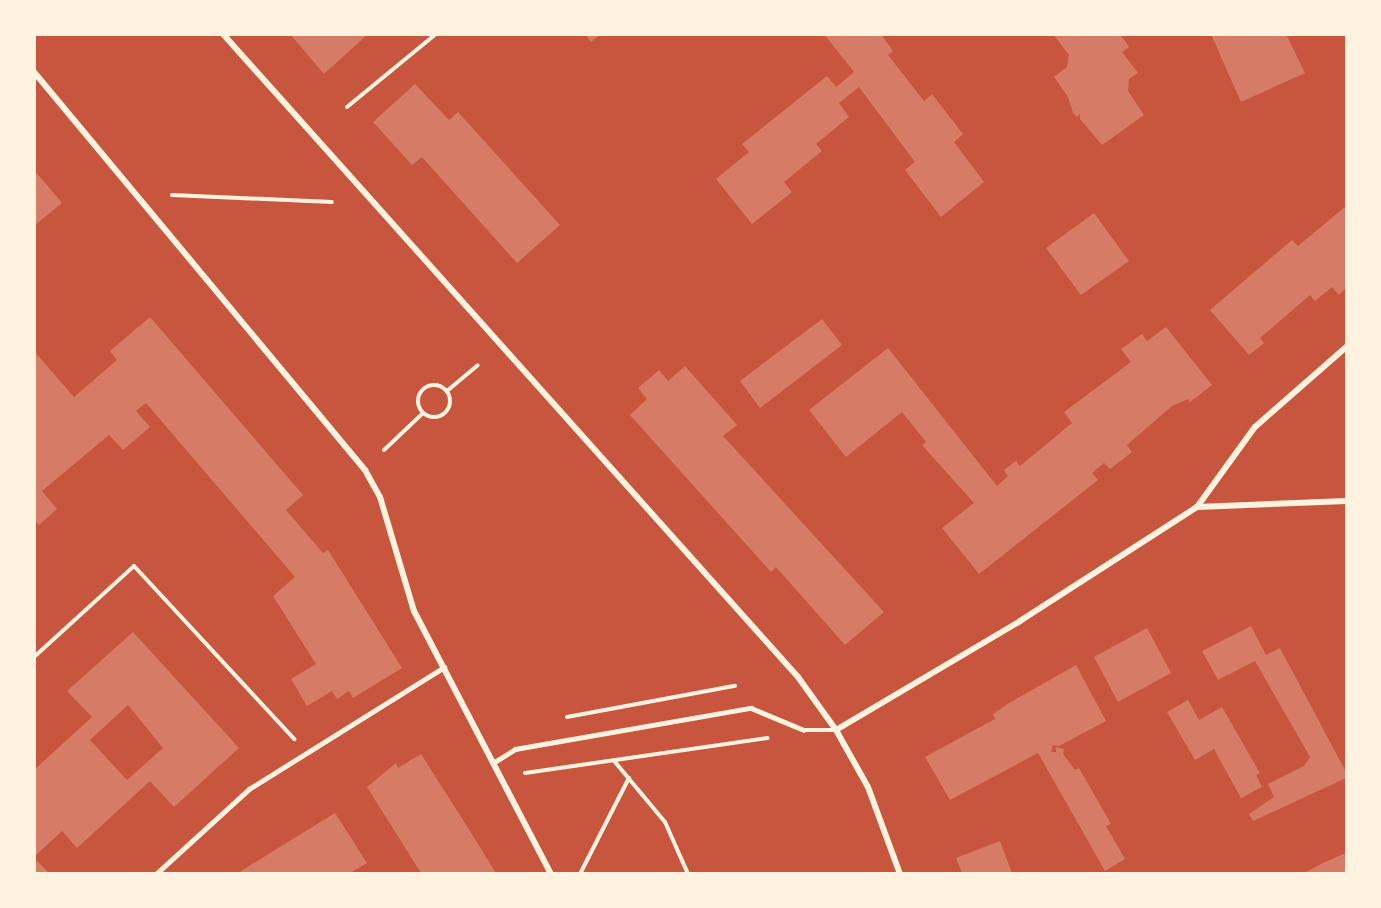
<!DOCTYPE html>
<style>
body{margin:0}
#map{position:relative;width:1381px;height:908px;overflow:hidden;background:#c8553d;font-family:"Work Sans",sans-serif}
div>[style]{position:absolute}
[style*='--x']{left:calc(var(--x)*1px);top:calc(var(--y)*1px);width:calc(var(--w)*1px);rotate:calc(var(--a)*1deg)}
.building>*{inset:0;background:#d67c66}
.path>*{height:4px;margin:-2px;padding:0 2px;transform-origin:2px;border-radius:2px;background:#fff3e0}
.path>.ring{margin:-2px;padding:0;box-sizing:content-box;background:none;border:4px solid #fff3e0;border-radius:50%}
.service>*{height:4.5px;margin:-2.25px;padding:0 2.25px;transform-origin:2.25px;border-radius:2.25px;background:#fff3e0}
.minor>*{height:6px;margin:-3px;padding:0 3px;transform-origin:3px;border-radius:3px;background:#fff3e0}
span{translate:-50% -50%;white-space:nowrap;text-align:center;line-height:1.15;-webkit-text-stroke:5px #fff3e0;paint-order:stroke}
.frame{position:absolute;inset:0;border:36px solid #fff3e0;pointer-events:none}
</style>
<div id="map">
<div class="building">
<i style="clip-path:polygon(290px 34px,368px 34px,324px 74px)"></i>
<i style="clip-path:polygon(585px 34px,601px 34px,591px 42px)"></i>
<i style="clip-path:polygon(824px 34px,881px 34px,893px 51px,888px 55px,924px 101px,932px 94px,963px 134px,954px 142px,984px 182px,941px 217px,905px 170px,915px 162px,859px 87px,839px 103px,849px 117px,816px 144px,822px 151px,784px 182px,792px 192px,752px 224px,716px 179px,749px 152px,742px 144px,827px 76px,836px 87px,854px 72px)"></i>
<i style="clip-path:polygon(1053px 34px,1120px 34px,1129px 47px,1122px 52px,1138px 73px,1129px 79px,1128px 91px,1144px 115px,1102px 145px,1080px 119px,1080px 114px,1077px 117px,1073px 113px,1068px 97px,1054px 77px,1067px 67px,1069px 55px)"></i>
<i style="clip-path:polygon(1211px 34px,1286px 34px,1305px 73px,1241px 102px)"></i>
<i style="clip-path:polygon(415px 84px,449px 120px,458px 112px,560px 225px,517px 263px,422px 157px,412px 165px,373px 122px)"></i>
<i style="clip-path:polygon(34px 170px,62px 203px,34px 226px)"></i>
<i style="clip-path:polygon(1346px 206px,1346px 288px,1339px 295px,1332px 287px,1315px 301px,1310px 295px,1260px 338px,1264px 343px,1249px 355px,1210px 310px,1292px 240px,1298px 246px)"></i>
<i style="clip-path:polygon(1094px 213px,1129px 261px,1081px 295px,1046px 248px)"></i>
<i style="clip-path:polygon(150px 317px,303px 495px,286px 510px,323px 553px,328px 550px,402px 668px,353px 698px,349px 691px,337px 699px,332px 691px,307px 706px,291px 679px,316px 664px,273px 596px,295px 577px,146px 403px,136px 411px,150px 427px,123px 450px,109px 435px,42px 491px,57px 509px,39px 525px,34px 520px,34px 351px,74px 397px,117px 360px,110px 351px)"></i>
<i style="clip-path:polygon(822px 319px,842px 345px,760px 408px,740px 381px)"></i>
<i style="clip-path:polygon(1166px 327px,1212px 385px,1190px 402px,1188px 399px,1172px 406px,1127px 445px,1132px 452px,1110px 469px,1104px 463px,1092px 473px,1098px 480px,979px 574px,942px 528px,974px 503px,922px 445px,926px 442px,902px 412px,846px 457px,809px 410px,888px 348px,997px 486px,1008px 476px,1004px 470px,1016px 461px,1020px 466px,1072px 423px,1064px 412px,1131px 362px,1121px 349px,1142px 334px,1147px 341px)"></i>
<i style="clip-path:polygon(685px 366px,737px 425px,723px 436px,884px 612px,845px 645px,776px 567px,771px 572px,630px 415px,647px 399px,638px 388px,659px 370px,668px 381px)"></i>
<i style="clip-path:polygon(1251px 626px,1266px 655px,1280px 648px,1346px 772px,1346px 778px,1253px 821px,1249px 814px,1274px 797px,1268px 784px,1304px 766px,1310px 757px,1255px 661px,1218px 680px,1202px 651px)"></i>
<i style="clip-path:polygon(1147px 628px,1171px 673px,1118px 702px,1094px 657px)"></i>
<i style="clip-path:polygon(evenodd,133px 632px,239px 748px,174px 807px,150px 781px,77px 848px,62px 831px,34px 857px,34px 770px,92px 717px,67px 691px,133px 632px,128px 705px,163px 748px,127px 780px,90px 740px,128px 705px)"></i>
<i style="clip-path:polygon(1076px 665px,1106px 721px,1059px 746px,1053px 745px,1051px 752px,1056px 752px,1056px 747px,1064px 749px,1063px 754px,1075px 770px,1079px 768px,1111px 824px,1106px 826px,1125px 859px,1105px 871px,1038px 753px,950px 800px,925px 757px,995px 719px,993px 714px,1009px 703px)"></i>
<i style="clip-path:polygon(1188px 700px,1199px 720px,1222px 707px,1260px 773px,1256px 775px,1262px 787px,1241px 798px,1214px 749px,1195px 760px,1167px 712px)"></i>
<i style="clip-path:polygon(421px 754px,463px 820px,496px 873px,421px 873px,367px 787px,396px 763px,398px 768px)"></i>
<i style="clip-path:polygon(335px 813px,367px 863px,350px 873px,238px 873px)"></i>
<i style="clip-path:polygon(1000px 841px,1012px 873px,962px 873px,956px 858px)"></i>
<i style="clip-path:polygon(1346px 853px,1346px 873px,1304px 873px,1325px 862px)"></i>
<i style="clip-path:polygon(34px 858px,49px 873px,34px 873px)"></i>
</div>
<div class="path">
<i style="--x:347;--y:107;--w:115;--a:-39.4"></i>
<i style="--x:172;--y:195;--w:160;--a:2.5"></i>
<i class="ring" style="left:418px;top:385px;width:28px;height:28px"></i>
<i style="--x:447;--y:391;--w:40;--a:-40"></i>
<i style="--x:384;--y:450;--w:54;--a:-43.5"></i>
<i style="--x:34;--y:657;--w:135;--a:-42.3"></i>
<i style="--x:134;--y:566;--w:236;--a:47.2"></i>
<i style="--x:567;--y:717;--w:171;--a:-10.5"></i>
<i style="--x:615;--y:762;--w:78;--a:50.2"></i>
<i style="--x:665;--y:822;--w:57;--a:66.1"></i>
<i style="--x:525;--y:773;--w:245;--a:-8.2"></i>
<i style="--x:580;--y:874;--w:108;--a:-63"></i>
</div>
<div class="service">
<i style="--x:493;--y:763;--w:26;--a:-32"></i>
<i style="--x:515;--y:749;--w:240;--a:-9.9"></i>
<i style="--x:751;--y:708;--w:57;--a:22.5"></i>
<i style="--x:804;--y:730;--w:32;--a:0"></i>
<i style="--x:156;--y:874;--w:126;--a:-42.4"></i>
<i style="--x:249;--y:789;--w:230;--a:-32"></i>
</div>
<div class="minor">
<i style="--x:223;--y:34;--w:863;--a:48.2"></i>
<i style="--x:798;--y:677;--w:65;--a:54.4"></i>
<i style="--x:836;--y:730;--w:65;--a:60.7"></i>
<i style="--x:868;--y:787;--w:93;--a:69.8"></i>
<i style="--x:34;--y:72;--w:518;--a:50.25"></i>
<i style="--x:365;--y:470;--w:31;--a:61"></i>
<i style="--x:380;--y:497;--w:119;--a:73.4"></i>
<i style="--x:414;--y:611;--w:297;--a:62.5"></i>
<i style="--x:1197;--y:507;--w:149;--a:-2.3"></i>
<i style="--x:836;--y:730;--w:214;--a:-30.6"></i>
<i style="--x:1020;--y:621;--w:211;--a:-32.8"></i>
<i style="--x:1197;--y:507;--w:99;--a:-54.1"></i>
<i style="--x:1255;--y:427;--w:121;--a:-41.3"></i>
</div>
<div class="frame"></div>
</div>
